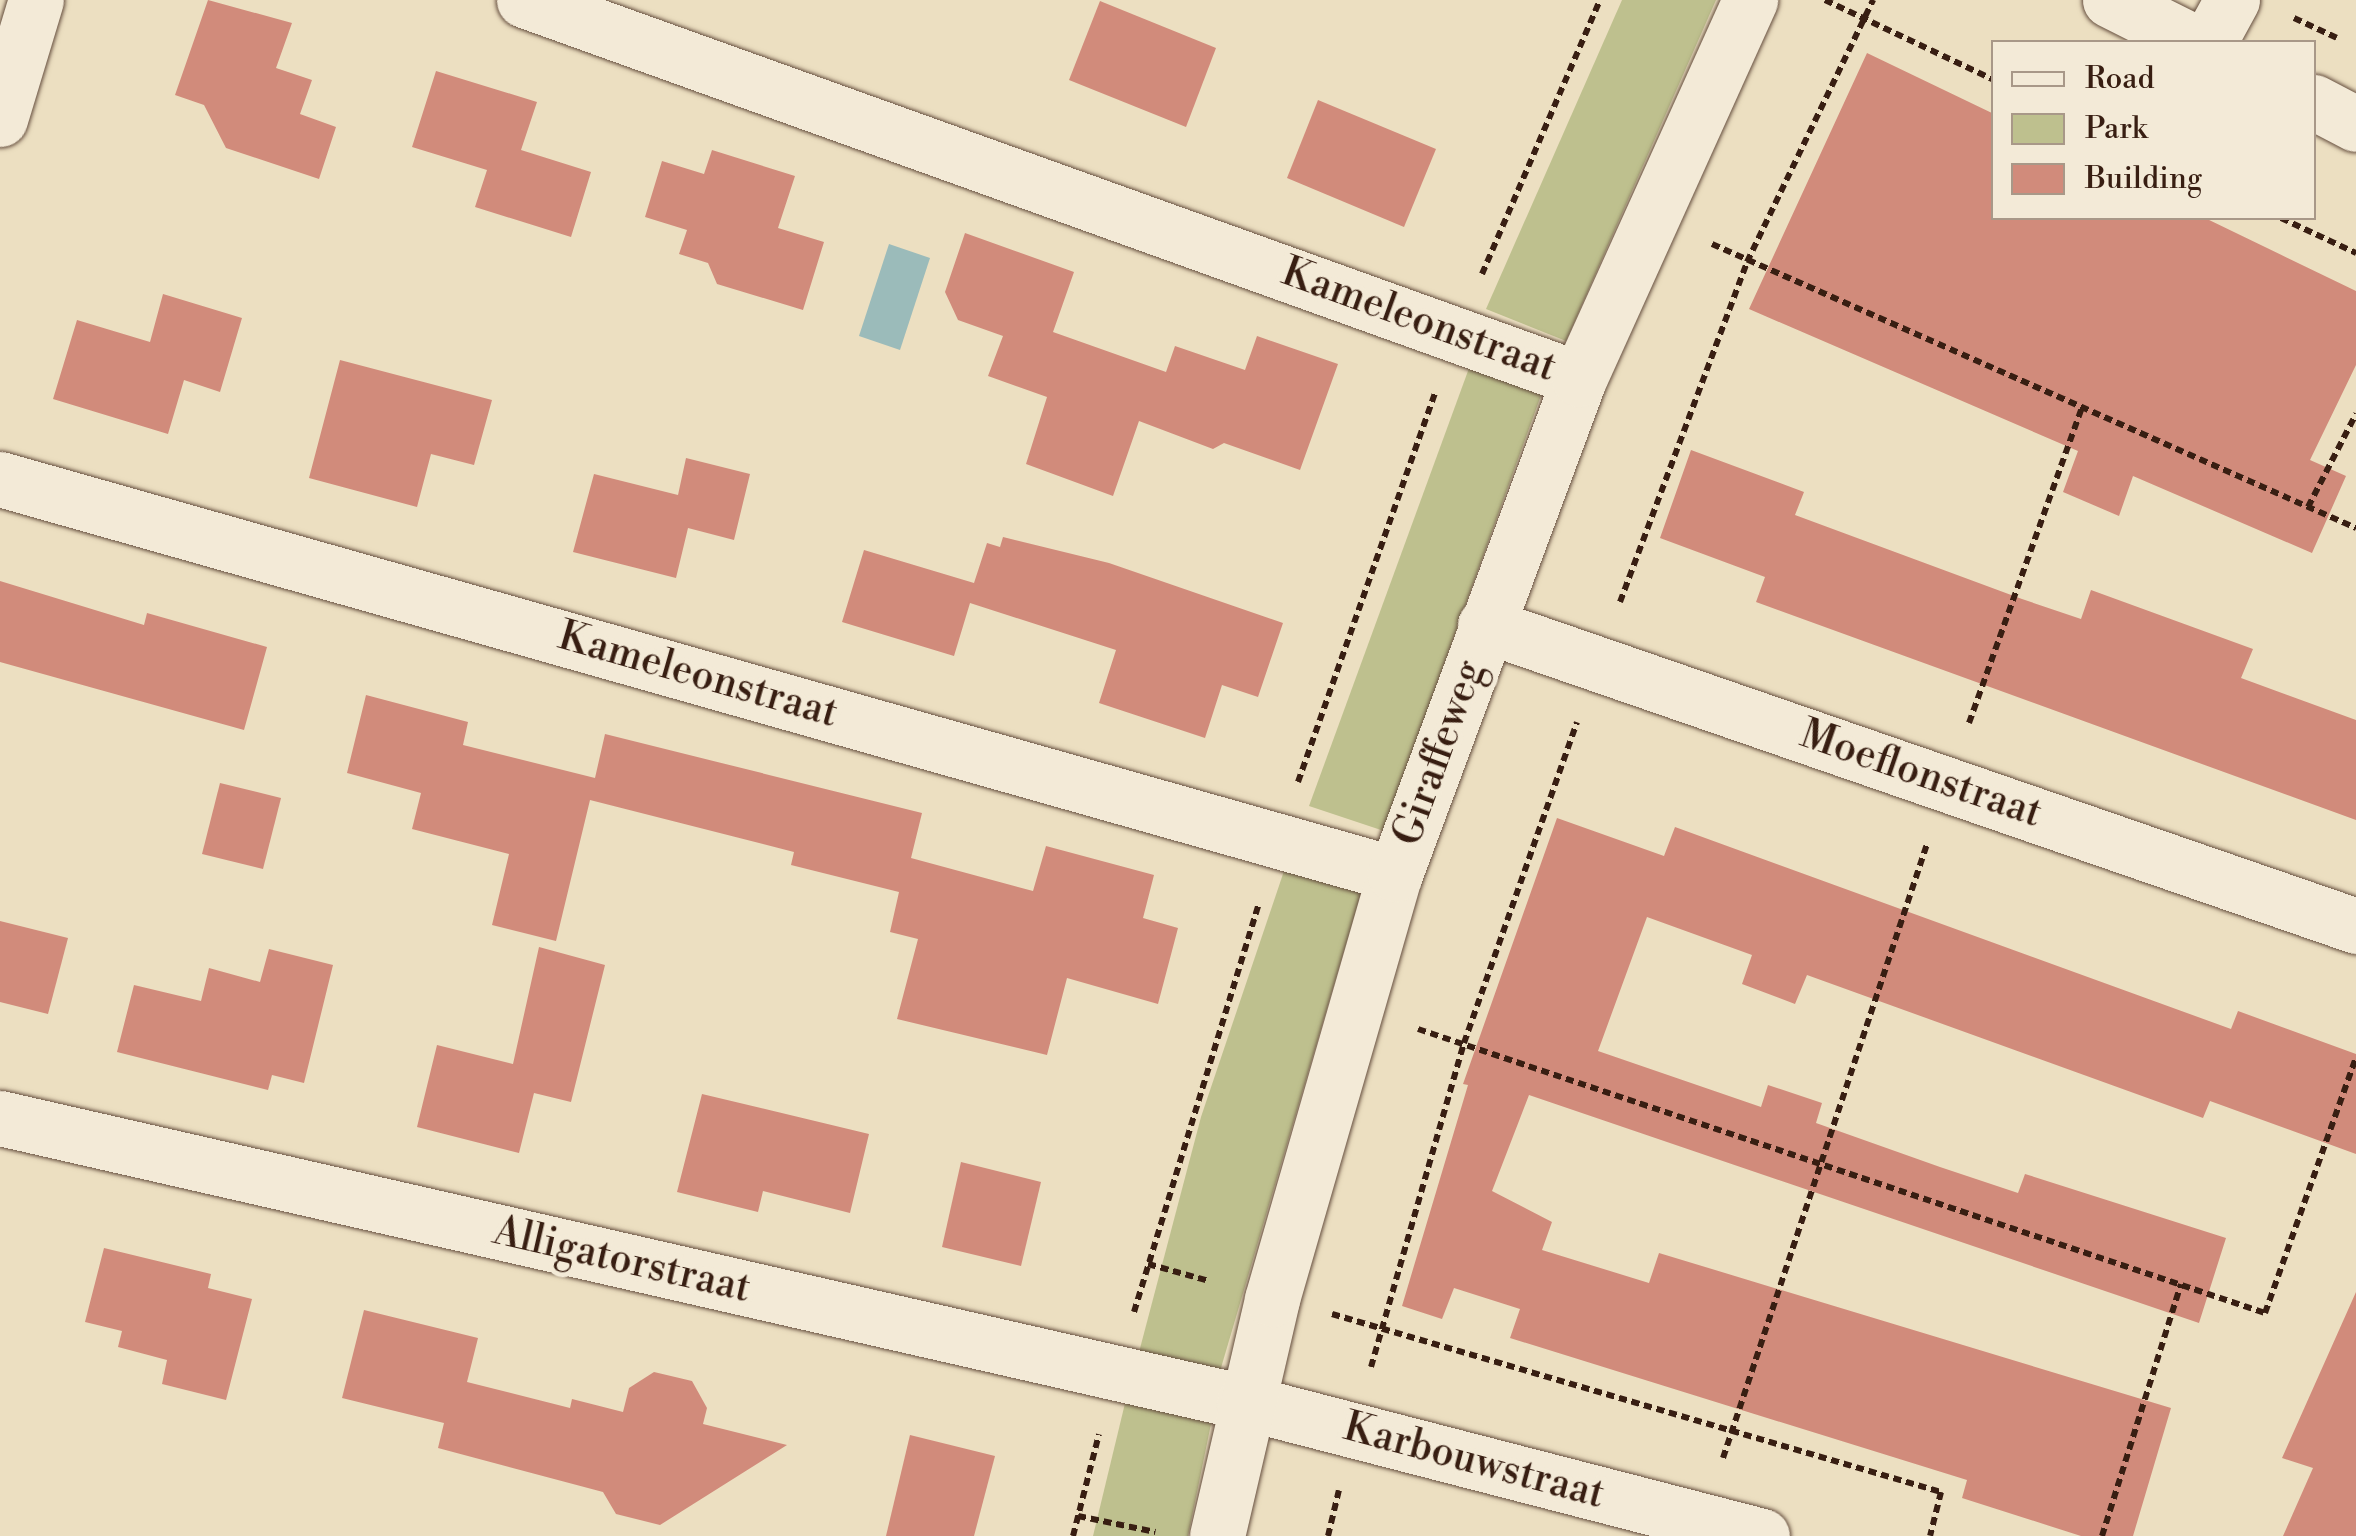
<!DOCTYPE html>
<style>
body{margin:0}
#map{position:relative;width:2356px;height:1536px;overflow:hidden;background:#ecdfc1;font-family:"Libre Bodoni",serif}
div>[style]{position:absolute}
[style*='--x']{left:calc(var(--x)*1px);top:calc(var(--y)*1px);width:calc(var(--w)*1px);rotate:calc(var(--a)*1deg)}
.green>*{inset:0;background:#bec08e}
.water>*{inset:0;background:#9bbbba}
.building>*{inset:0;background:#d18b7b}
.path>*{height:6px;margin-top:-3px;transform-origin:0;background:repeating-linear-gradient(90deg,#381e12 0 8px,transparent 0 13px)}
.roads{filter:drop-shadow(0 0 2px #654e3e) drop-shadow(0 0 2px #654e3e)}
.street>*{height:55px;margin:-27.5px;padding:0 27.5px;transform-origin:27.5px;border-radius:27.5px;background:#f3ead7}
span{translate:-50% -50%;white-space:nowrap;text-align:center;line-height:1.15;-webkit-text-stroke:10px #f3ead7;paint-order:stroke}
.street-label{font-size:40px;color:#381e12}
.legend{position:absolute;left:1991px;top:40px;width:325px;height:180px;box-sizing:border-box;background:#f3ead7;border:2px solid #a89888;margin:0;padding:12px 18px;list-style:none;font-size:30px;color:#381e12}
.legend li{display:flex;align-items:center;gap:20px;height:50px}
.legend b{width:50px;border:2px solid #a89888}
</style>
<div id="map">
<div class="green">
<i style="clip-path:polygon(1622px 0,1716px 0,1566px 341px,1486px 309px)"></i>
<i style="clip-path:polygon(1472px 360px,1544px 387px,1384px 831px,1309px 806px)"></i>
<i style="clip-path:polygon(1285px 868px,1361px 893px,1218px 1378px,1138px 1356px,1201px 1117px)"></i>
<i style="clip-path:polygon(1127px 1395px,1212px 1419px,1188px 1536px,1093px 1536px)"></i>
</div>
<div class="water">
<i style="clip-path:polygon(889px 244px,930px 258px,900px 350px,859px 336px)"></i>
</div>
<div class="building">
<i style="clip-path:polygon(208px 0,292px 23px,276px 68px,312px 80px,300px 114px,336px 127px,319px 179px,226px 148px,204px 105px,175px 95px)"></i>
<i style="clip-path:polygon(1100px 1px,1216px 48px,1186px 127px,1069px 80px)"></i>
<i style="clip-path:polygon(1867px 53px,1994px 114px,1994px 218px,2205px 218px,2356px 291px,2356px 365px,2310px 460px,2346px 476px,2312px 553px,2133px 476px,2119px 516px,2063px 492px,2078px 451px,1749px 309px)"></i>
<i style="clip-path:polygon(436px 71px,537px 102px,521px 150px,591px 172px,571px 237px,475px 207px,487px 170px,412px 147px)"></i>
<i style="clip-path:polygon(1318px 100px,1436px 149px,1404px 227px,1287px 178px)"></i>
<i style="clip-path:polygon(712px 150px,795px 176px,778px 228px,824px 242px,803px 310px,717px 284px,708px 263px,679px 254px,687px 230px,645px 217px,662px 161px,704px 174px)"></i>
<i style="clip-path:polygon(965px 233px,1074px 272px,1053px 332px,1166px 372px,1175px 346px,1245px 370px,1257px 336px,1338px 364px,1300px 470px,1224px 443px,1213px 449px,1139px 421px,1113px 496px,1026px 464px,1047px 397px,988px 376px,1003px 336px,958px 320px,945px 292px)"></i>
<i style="clip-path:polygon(163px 294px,242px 318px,220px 392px,184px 380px,168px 434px,53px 399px,77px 320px,150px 342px)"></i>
<i style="clip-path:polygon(340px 360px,492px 400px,474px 465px,431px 454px,417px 507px,309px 478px)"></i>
<i style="clip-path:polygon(1691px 450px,1804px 492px,1795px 515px,2022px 599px,2081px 619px,2091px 590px,2253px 649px,2241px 678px,2356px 720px,2356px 820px,1756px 602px,1765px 577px,1660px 538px)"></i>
<i style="clip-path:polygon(686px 458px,750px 474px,734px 540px,688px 528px,676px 578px,573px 552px,594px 474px,678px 495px)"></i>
<i style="clip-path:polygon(1003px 537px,1109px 563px,1283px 623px,1258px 697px,1222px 685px,1205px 738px,1099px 703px,1116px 650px,970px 603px,954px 656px,842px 622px,864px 550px,974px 583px,987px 543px,1000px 547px)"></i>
<i style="clip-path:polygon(0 581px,144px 625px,147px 613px,267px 647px,244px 730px,0 662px)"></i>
<i style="clip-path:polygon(366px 695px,468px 722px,463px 745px,595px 778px,605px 734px,922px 813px,911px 858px,1033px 891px,1046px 846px,1154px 875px,1143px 918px,1178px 928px,1158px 1004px,1067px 978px,1047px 1055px,897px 1019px,918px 939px,890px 932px,899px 892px,791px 865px,794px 852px,590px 800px,556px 941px,492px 925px,509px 854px,412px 829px,421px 793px,347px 773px)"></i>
<i style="clip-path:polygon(220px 783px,281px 798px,263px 869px,202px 854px)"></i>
<i style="clip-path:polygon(1557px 818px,1664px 856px,1675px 827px,2231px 1029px,2238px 1011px,2356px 1054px,2356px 1154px,2210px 1101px,2203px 1118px,1807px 975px,1795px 1004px,1742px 984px,1752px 955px,1647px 917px,1598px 1051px,1761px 1107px,1768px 1085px,1822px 1103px,1816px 1123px,1940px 1167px,2018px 1193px,2025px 1174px,2226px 1238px,2199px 1323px,1529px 1095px,1492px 1191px,1552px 1222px,1542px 1250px,1649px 1283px,1659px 1253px,2171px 1408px,2133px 1536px,2081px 1536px,1962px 1498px,1967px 1480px,1510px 1338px,1520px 1309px,1454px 1288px,1442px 1319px,1402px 1306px,1468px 1085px,1463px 1084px)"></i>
<i style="clip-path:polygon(0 921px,68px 938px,48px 1014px,0 1002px)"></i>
<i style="clip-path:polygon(539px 947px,605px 965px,571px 1102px,534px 1093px,519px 1153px,417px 1127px,437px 1045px,513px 1064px)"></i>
<i style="clip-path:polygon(269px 949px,333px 965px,304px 1083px,272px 1075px,268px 1090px,117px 1052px,134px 985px,201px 1001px,209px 968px,260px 982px)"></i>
<i style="clip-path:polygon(702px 1094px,869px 1134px,850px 1213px,763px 1191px,758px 1212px,677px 1192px)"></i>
<i style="clip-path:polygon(961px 1162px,1041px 1182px,1021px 1266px,942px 1247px)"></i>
<i style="clip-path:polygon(104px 1248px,211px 1274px,208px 1288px,252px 1299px,226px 1400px,162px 1384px,167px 1360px,118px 1347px,122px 1331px,85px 1322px)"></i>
<i style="clip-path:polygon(2356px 1292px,2356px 1536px,2283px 1536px,2313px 1468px,2282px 1458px)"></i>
<i style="clip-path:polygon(364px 1310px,478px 1338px,467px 1382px,570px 1408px,572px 1399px,623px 1412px,629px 1388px,654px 1372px,692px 1381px,707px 1408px,703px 1424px,787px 1445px,660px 1525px,616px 1514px,603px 1492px,438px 1448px,444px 1423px,342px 1398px)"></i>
<i style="clip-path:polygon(910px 1435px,995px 1456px,974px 1536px,886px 1536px)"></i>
</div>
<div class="path">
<i style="--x:1825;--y:0;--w:187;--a:25.3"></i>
<i style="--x:2294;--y:18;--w:47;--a:24.9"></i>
<i style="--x:2281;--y:218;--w:83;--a:25"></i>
<i style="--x:1712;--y:244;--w:704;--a:23.8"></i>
<i style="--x:1482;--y:274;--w:298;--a:-66.7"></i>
<i style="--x:2308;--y:507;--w:105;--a:-62.7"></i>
<i style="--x:1620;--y:602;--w:363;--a:-69.5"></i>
<i style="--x:1747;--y:262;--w:291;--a:-64.3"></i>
<i style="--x:1969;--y:723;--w:335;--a:-70.3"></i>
<i style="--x:1298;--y:782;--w:412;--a:-70.6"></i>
<i style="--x:1418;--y:1029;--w:893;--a:18.54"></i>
<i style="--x:2265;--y:1313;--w:271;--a:-70.4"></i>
<i style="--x:1148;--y:1264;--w:63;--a:15.6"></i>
<i style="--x:1134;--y:1312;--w:428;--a:-73"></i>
<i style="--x:1332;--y:1314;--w:634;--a:16.29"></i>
<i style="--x:1941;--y:1492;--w:45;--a:104"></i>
<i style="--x:1371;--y:1367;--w:337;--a:-74"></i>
<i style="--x:1464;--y:1043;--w:340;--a:-70.6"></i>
<i style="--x:1723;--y:1458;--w:647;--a:-71.62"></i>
<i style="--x:1078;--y:1516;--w:79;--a:11.7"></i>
<i style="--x:1073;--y:1536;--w:105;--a:-75.7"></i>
<i style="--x:1328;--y:1536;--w:47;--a:-76.6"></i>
<i style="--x:2102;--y:1536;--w:264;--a:-72.6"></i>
</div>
<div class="roads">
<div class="street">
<i style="--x:524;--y:0;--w:1121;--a:19.76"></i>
<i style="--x:2110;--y:0;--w:94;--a:26.6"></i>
<i style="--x:2209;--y:42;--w:48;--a:-61.3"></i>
<i style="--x:2314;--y:102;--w:47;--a:27.6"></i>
<i style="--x:0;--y:119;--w:124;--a:-73.2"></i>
<i style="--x:0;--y:479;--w:1450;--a:15.81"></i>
<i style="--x:1485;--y:625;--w:922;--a:19.06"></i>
<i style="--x:0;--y:1118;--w:1276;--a:12.86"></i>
<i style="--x:1244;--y:1402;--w:535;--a:14.5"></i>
<i style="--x:1217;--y:1536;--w:243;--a:-76.9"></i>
<i style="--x:1272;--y:1299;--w:442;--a:-73.9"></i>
<i style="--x:1395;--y:874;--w:528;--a:-69.61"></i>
<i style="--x:1579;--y:379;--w:416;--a:-65.7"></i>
</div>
</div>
<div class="street-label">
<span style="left:1419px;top:320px;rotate:20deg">Kameleonstraat</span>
<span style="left:698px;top:675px;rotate:16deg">Kameleonstraat</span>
<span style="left:1439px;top:753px;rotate:-70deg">Giraffeweg</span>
<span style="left:1921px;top:774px;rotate:19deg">Moeflonstraat</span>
<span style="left:622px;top:1260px;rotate:13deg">Alligatorstraat</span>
<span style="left:1474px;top:1461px;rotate:15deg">Karbouwstraat</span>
</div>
<ul class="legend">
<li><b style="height:12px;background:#f3ead7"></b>Road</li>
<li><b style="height:28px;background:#bec08e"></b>Park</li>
<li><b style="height:28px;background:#d18b7b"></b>Building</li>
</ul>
</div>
